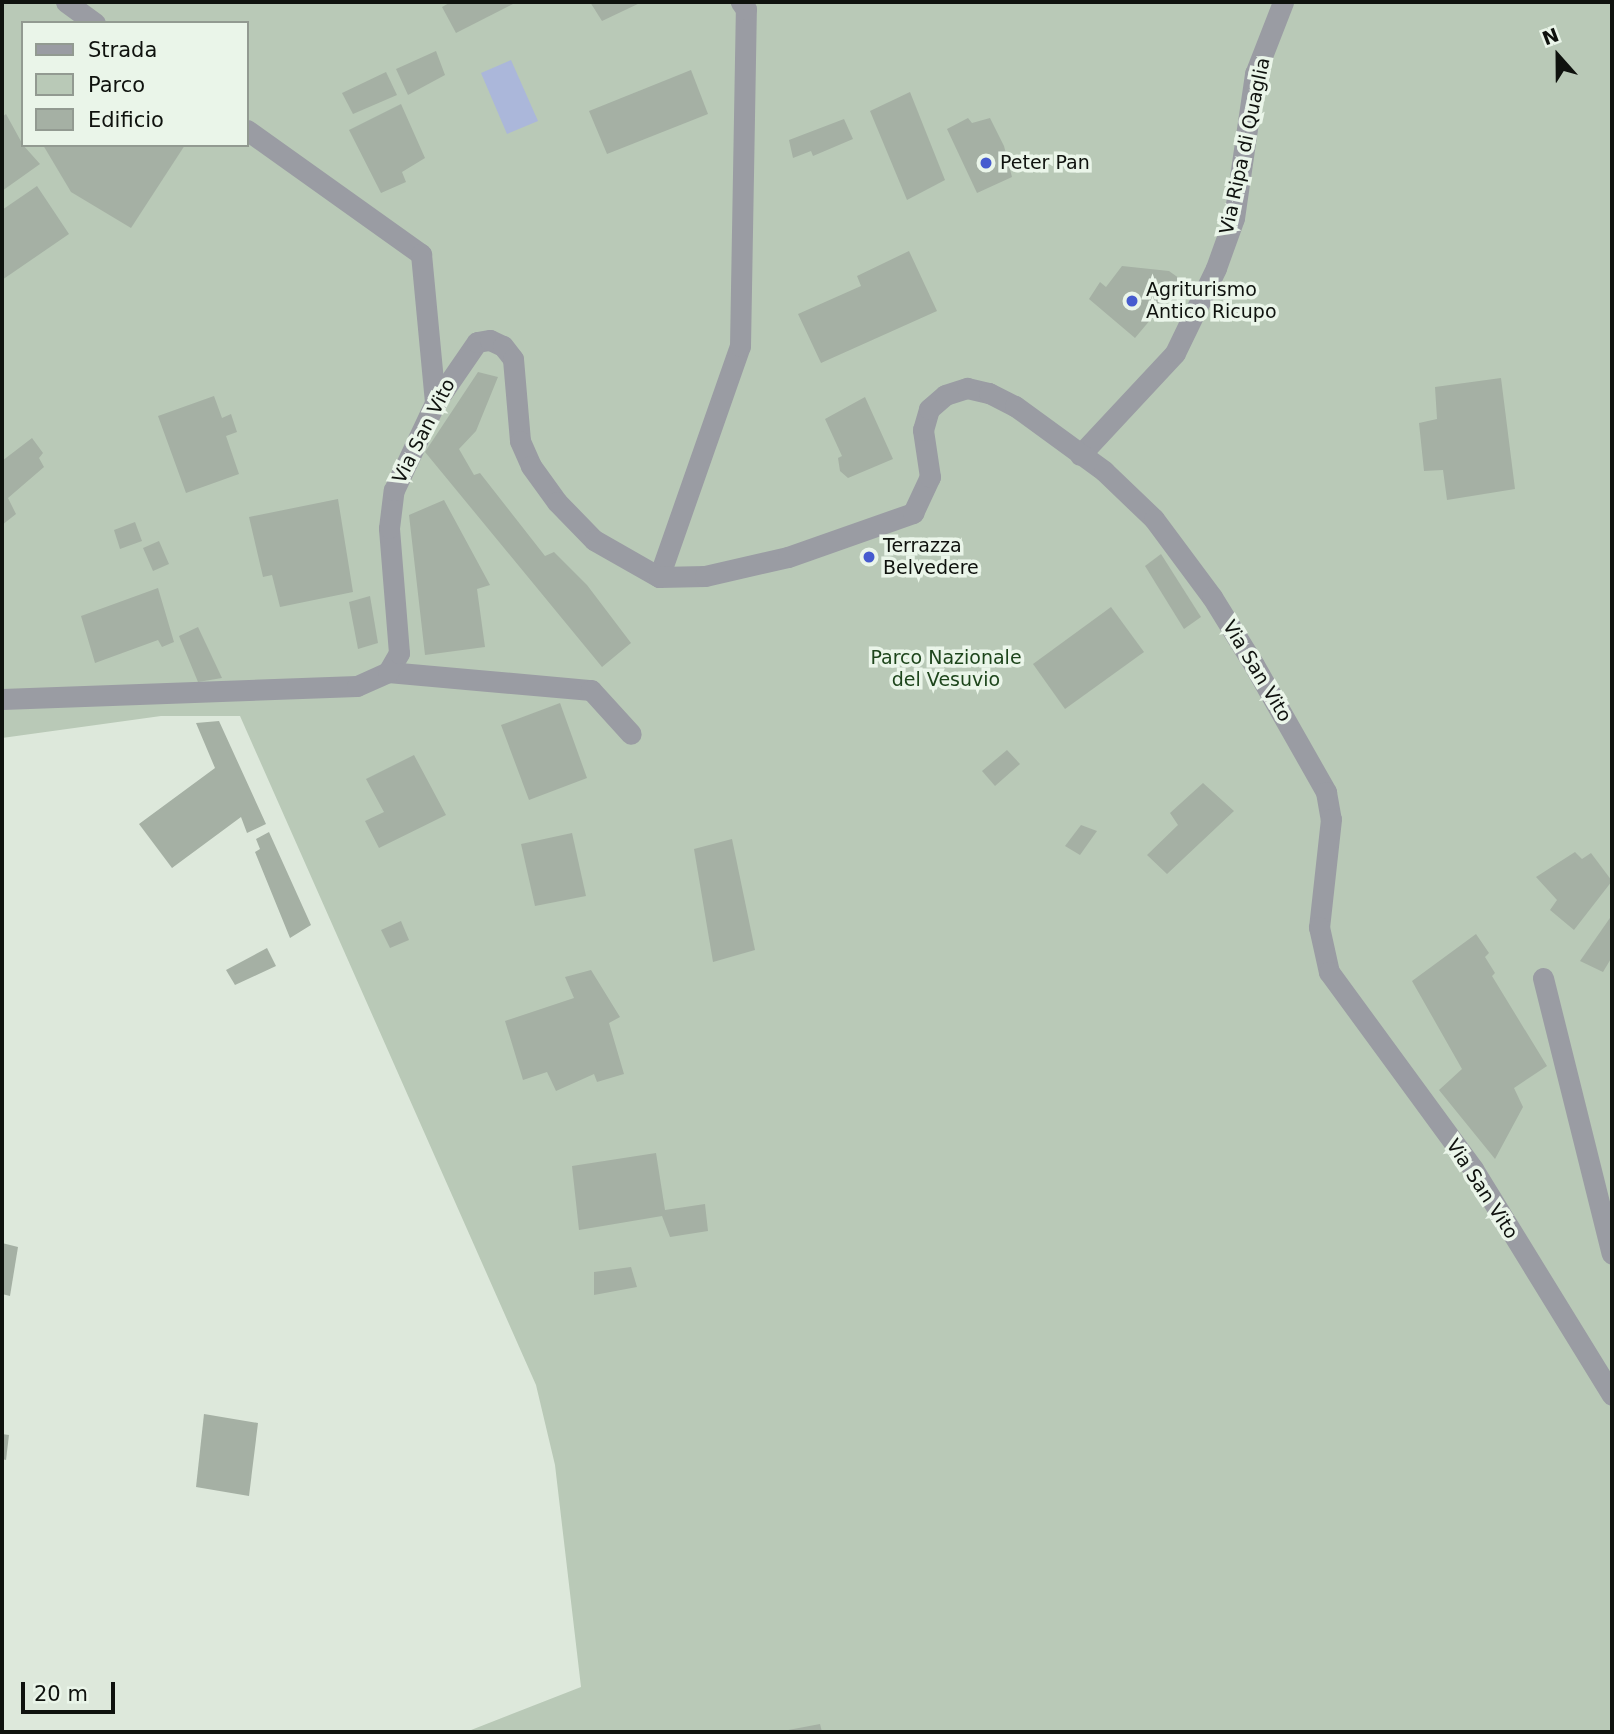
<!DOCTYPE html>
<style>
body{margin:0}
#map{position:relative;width:1614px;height:1734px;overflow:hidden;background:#dde8db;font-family:"DejaVu Sans",sans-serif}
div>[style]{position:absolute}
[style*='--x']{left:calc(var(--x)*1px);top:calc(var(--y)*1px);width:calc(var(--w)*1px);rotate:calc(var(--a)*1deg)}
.green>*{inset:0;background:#b9c9b7}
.water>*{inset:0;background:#abb7da}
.building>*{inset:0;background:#a5b0a4}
.minor>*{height:21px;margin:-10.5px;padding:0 10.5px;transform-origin:10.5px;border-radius:10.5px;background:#9a9ca3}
.dots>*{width:19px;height:19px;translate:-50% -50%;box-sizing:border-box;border:4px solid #eaf5e9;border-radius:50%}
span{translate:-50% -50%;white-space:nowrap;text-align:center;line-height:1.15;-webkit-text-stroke:7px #eaf5e9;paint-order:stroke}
.street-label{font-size:19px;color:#0f120e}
.poi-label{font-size:19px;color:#0f120e}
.left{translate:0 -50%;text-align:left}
.park-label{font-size:19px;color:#1d451b}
.frame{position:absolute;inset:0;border:4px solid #0f120e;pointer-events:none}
.legend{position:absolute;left:21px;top:21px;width:228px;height:126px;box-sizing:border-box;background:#eaf5e9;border:2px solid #929a91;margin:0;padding:9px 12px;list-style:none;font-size:21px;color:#0f120e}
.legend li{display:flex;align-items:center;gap:14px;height:35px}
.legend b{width:35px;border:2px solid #929a91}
.north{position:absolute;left:1523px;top:21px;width:70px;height:70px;-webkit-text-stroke:5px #eaf5e9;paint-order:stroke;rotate:339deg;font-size:19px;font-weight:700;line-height:28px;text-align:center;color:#0f120e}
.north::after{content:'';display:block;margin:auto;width:24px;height:32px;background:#0f120e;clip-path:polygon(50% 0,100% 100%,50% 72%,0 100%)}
.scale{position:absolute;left:21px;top:1682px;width:94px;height:32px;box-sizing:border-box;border:4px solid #0f120e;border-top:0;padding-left:9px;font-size:21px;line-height:24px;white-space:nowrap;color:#0f120e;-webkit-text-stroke:5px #eaf5e9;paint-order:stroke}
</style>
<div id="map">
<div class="green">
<i style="clip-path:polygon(evenodd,2px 2px,1612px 2px,1612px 1732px,466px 1732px,581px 1687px,555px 1465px,536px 1385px,240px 716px,161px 716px,2px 738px,2px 2px,23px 23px,247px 23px,247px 145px,23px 145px,23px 23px)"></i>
</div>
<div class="water">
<i style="clip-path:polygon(511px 60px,538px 121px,507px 134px,481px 73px)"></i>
</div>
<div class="building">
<i style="clip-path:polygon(451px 2px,517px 2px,456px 33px,442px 7px)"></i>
<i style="clip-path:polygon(590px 2px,642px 2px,602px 21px)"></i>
<i style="clip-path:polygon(436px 51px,445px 75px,408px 95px,396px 69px)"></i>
<i style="clip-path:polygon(691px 70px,708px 114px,607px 154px,589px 111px)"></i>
<i style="clip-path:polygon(386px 72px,397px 95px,353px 114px,342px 93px)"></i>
<i style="clip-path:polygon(910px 92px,945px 180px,907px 200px,870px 111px)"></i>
<i style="clip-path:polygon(401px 104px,425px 158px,402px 172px,406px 182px,381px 193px,349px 130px)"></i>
<i style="clip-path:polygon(6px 114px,23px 145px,40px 164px,2px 191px,2px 117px)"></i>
<i style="clip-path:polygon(968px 118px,972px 123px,990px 118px,1004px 146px,1012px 177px,977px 193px,947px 129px)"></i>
<i style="clip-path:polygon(844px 119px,853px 139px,813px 156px,811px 151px,793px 158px,789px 140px)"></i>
<i style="clip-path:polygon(43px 145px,185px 145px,131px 228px,71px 192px)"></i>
<i style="clip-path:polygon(37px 186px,69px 234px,2px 280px,2px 210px)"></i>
<i style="clip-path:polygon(909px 251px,937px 311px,821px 363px,798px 314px,861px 286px,857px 276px)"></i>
<i style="clip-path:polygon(1122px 266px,1169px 271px,1183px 281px,1135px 338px,1089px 299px,1100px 282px,1106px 287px)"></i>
<i style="clip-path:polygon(478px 372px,498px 377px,476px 431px,459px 449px,474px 475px,480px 473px,545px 556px,554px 552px,587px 585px,631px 643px,602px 667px,425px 452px)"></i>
<i style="clip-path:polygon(1501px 378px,1515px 489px,1447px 500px,1443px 470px,1424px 471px,1419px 423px,1437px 419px,1435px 387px)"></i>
<i style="clip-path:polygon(214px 396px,222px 418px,231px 414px,237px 432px,226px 436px,239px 474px,186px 493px,158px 416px)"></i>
<i style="clip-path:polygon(865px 397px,893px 459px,848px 478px,840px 471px,838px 458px,842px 456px,825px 419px)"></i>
<i style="clip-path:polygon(32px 438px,43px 453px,39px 458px,44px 467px,8px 498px,16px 514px,2px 525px,2px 461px)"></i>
<i style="clip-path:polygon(338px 499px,353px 592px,280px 607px,272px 575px,263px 577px,249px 517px)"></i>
<i style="clip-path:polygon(444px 500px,490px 585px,477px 589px,485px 647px,425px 655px,409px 515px)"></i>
<i style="clip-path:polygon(135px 522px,142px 541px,120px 549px,114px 530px)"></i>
<i style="clip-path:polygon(159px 541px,169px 564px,153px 571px,143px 548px)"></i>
<i style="clip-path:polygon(1161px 554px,1201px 617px,1184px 629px,1145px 566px)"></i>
<i style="clip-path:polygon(158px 588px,174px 642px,162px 647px,158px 640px,95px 663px,81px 616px)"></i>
<i style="clip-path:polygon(370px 596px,378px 643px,358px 649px,349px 602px)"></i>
<i style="clip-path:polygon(1111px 607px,1144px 652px,1065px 709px,1033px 664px)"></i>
<i style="clip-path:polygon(198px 627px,222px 678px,198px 682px,179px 636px)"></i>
<i style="clip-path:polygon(560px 703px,587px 778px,529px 800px,501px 725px)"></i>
<i style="clip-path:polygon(219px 721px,266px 824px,247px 833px,241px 817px,172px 868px,139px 824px,215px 768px,196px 723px)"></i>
<i style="clip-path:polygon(1007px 750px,1020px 764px,995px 786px,982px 771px)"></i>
<i style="clip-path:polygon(414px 755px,446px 815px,379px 848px,365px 821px,384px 812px,366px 779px)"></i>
<i style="clip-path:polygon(1203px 783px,1234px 811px,1167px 874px,1147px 855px,1178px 825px,1170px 813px)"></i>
<i style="clip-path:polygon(1081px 825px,1097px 831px,1080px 855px,1065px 846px)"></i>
<i style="clip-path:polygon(269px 832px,311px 925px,290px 938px,255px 852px,260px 849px,256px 839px)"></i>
<i style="clip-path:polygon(572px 833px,586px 896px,535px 906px,521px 844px)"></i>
<i style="clip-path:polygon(732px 839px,755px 950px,713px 962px,694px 849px)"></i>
<i style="clip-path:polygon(1575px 852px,1582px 859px,1591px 853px,1612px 881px,1574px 930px,1550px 910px,1557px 900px,1536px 877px)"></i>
<i style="clip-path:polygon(1612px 915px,1612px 957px,1603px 972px,1580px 961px)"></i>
<i style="clip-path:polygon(401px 921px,409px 940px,390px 948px,381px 930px)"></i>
<i style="clip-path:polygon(1476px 934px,1489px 953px,1485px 957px,1495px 973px,1492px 976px,1547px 1066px,1514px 1088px,1523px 1107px,1495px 1159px,1439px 1090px,1462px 1069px,1412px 981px)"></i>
<i style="clip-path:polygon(267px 948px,276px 966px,235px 985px,226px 970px)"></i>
<i style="clip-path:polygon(591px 970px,620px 1017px,609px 1023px,624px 1074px,597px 1082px,594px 1074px,556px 1091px,547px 1072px,523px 1080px,505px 1021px,574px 998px,565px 977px)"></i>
<i style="clip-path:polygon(656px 1153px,665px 1210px,705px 1204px,708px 1231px,670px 1237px,662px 1216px,579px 1230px,572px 1166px)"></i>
<i style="clip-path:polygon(2px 1243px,18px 1247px,10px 1296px,2px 1294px)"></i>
<i style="clip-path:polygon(631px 1267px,637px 1287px,594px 1295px,594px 1272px)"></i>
<i style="clip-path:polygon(204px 1414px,258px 1423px,249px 1496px,196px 1487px)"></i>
<i style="clip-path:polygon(2px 1434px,9px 1435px,6px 1460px,2px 1459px)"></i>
<i style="clip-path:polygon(820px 1724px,822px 1732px,783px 1732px,783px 1731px)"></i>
</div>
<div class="minor">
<i style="--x:66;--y:2;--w:36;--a:36"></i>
<i style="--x:247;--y:130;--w:214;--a:35.5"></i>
<i style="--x:421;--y:254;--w:150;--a:84.6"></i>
<i style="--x:1080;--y:455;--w:139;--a:-47"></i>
<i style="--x:1175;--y:353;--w:94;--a:-64.2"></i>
<i style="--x:1216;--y:268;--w:53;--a:-70.2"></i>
<i style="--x:1234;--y:218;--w:146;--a:-81.7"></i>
<i style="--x:1255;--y:74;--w:77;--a:-68.7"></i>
<i style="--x:659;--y:577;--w:245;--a:-70.7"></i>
<i style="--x:740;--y:346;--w:337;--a:-89"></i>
<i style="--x:746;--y:9;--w:9;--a:-126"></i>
<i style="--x:388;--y:672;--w:204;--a:5.1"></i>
<i style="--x:591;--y:690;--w:59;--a:47.7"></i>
<i style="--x:2;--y:699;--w:355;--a:-2.1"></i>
<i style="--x:357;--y:686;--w:34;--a:-24"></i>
<i style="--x:388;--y:672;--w:22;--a:-60"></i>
<i style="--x:399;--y:653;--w:125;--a:-94.6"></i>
<i style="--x:389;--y:528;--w:38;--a:-83"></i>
<i style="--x:394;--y:490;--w:96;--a:-64.8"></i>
<i style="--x:435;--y:403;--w:74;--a:-55.5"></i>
<i style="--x:477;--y:342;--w:13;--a:-9"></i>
<i style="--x:490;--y:340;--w:14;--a:25"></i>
<i style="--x:503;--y:346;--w:16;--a:52"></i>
<i style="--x:513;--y:359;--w:82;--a:85.1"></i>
<i style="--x:520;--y:441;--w:27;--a:66"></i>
<i style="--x:531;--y:466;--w:44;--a:54.2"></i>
<i style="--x:557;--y:502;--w:53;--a:45.8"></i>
<i style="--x:594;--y:540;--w:75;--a:29.6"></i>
<i style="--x:659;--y:577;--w:46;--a:-1.2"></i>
<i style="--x:705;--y:576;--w:85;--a:-12.9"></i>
<i style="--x:788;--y:557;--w:133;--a:-19.4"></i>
<i style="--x:913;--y:513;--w:40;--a:-65"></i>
<i style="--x:930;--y:477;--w:48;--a:-98.5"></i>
<i style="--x:923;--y:430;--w:22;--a:-74"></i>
<i style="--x:929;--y:409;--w:21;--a:-41"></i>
<i style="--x:945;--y:395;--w:23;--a:-18"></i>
<i style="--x:967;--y:388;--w:23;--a:13"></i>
<i style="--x:989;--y:393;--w:29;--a:27"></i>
<i style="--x:1015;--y:406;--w:110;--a:36.1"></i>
<i style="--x:1104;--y:471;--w:69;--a:43.8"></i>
<i style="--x:1154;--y:519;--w:97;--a:53.4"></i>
<i style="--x:1212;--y:597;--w:80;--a:58.3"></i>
<i style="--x:1254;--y:665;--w:146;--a:60.4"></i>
<i style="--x:1326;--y:792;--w:27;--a:80"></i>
<i style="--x:1331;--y:819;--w:109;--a:96.3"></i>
<i style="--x:1319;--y:927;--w:46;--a:77.5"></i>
<i style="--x:1329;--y:972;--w:244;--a:53.8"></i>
<i style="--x:1473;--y:1169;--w:265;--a:58.4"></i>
<i style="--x:1543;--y:978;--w:284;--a:76"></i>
</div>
<div class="dots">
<i style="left:986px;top:163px;background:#465bcf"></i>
<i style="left:1132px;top:301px;background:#465bcf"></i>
<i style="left:869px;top:557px;background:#465bcf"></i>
</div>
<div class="street-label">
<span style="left:1245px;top:146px;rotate:-78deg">Via Ripa di Quaglia</span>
<span style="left:424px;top:431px;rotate:-63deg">Via San Vito</span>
<span style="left:1257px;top:671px;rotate:59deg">Via San Vito</span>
<span style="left:1482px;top:1189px;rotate:57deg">Via San Vito</span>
</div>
<div class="poi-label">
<span class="left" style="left:1000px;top:163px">Peter Pan</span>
<span class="left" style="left:1146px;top:301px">Agriturismo<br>Antico Ricupo</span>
<span class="left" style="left:883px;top:557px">Terrazza<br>Belvedere</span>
</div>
<div class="park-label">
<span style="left:946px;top:669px">Parco Nazionale<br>del Vesuvio</span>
</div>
<div class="frame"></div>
<ul class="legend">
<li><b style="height:9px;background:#9a9ca3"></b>Strada</li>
<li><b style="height:19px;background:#b9c9b7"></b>Parco</li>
<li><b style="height:19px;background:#a5b0a4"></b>Edificio</li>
</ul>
<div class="north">N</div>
<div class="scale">20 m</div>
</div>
